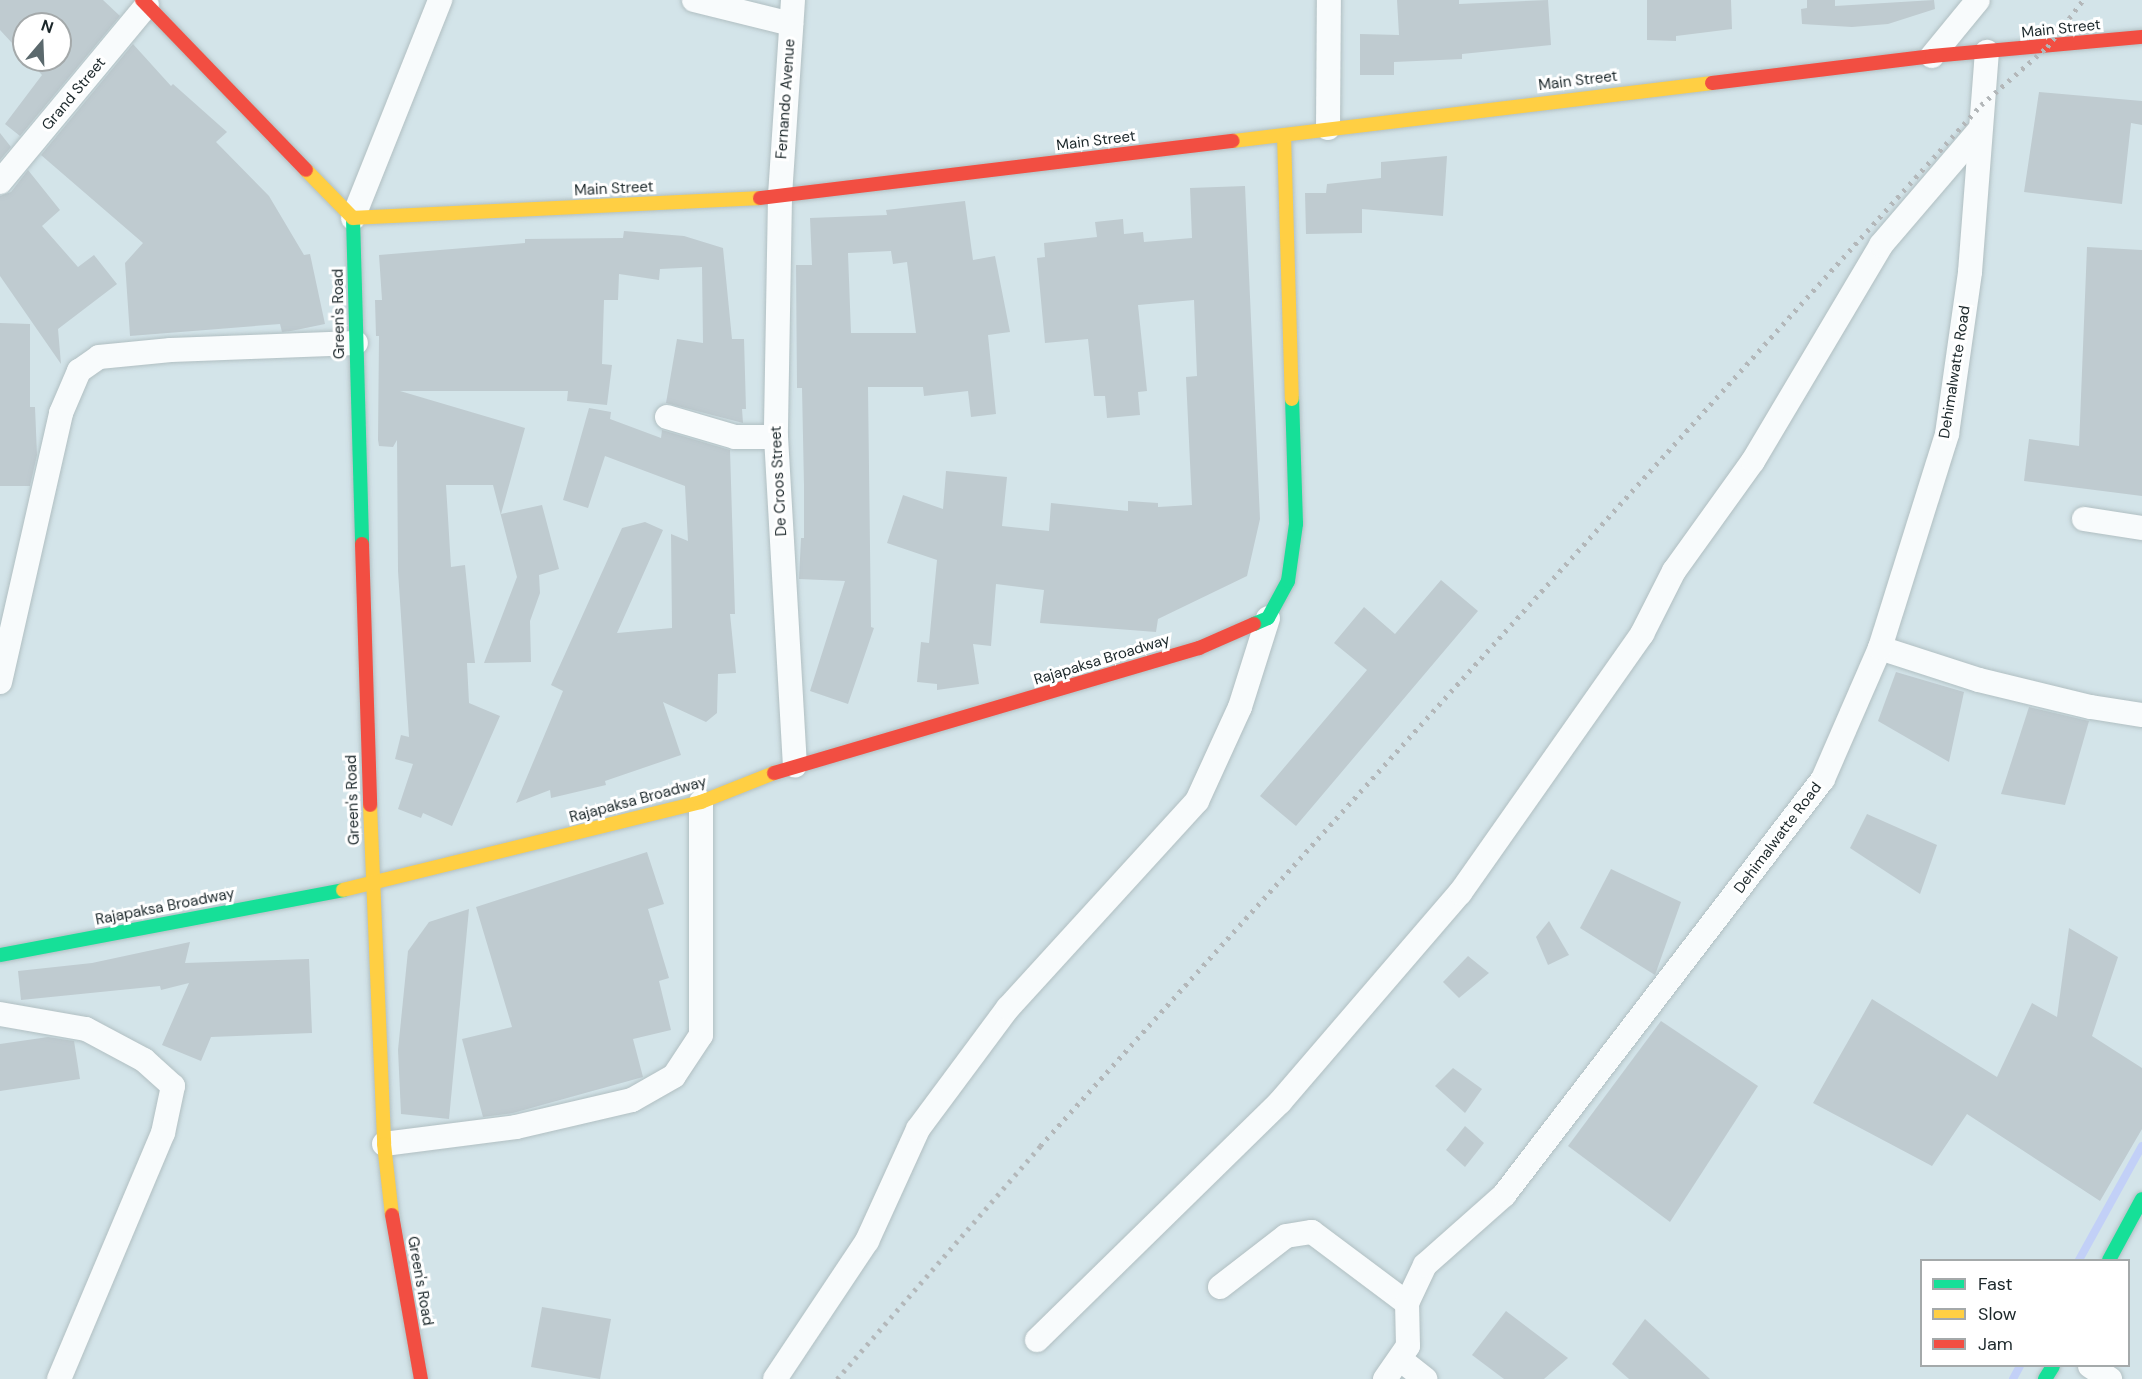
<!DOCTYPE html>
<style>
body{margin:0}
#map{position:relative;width:2142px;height:1379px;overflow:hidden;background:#d3e4e9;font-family:"DM Sans",sans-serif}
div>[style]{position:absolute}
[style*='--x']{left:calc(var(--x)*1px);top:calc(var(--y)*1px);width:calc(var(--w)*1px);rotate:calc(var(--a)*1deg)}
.stream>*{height:8px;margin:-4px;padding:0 4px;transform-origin:4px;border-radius:4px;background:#c2d0f7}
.building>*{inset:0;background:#bfcbd0}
.roads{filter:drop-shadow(0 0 2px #b1bfc2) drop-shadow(0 0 2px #b1bfc2)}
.street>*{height:24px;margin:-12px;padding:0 12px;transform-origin:12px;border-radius:12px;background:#f8fbfc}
.fast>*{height:14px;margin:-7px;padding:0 7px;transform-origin:7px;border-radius:7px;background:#16e098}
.slow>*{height:14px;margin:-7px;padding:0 7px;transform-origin:7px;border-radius:7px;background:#ffcf43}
.jam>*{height:14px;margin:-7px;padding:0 7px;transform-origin:7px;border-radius:7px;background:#f24e42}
.rail>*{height:4.5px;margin-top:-2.25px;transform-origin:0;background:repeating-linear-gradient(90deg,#b3b7b9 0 3px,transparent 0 9px)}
span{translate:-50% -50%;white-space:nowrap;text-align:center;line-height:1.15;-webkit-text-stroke:6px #fff;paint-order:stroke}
.street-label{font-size:15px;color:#1b272a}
.legend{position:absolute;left:1920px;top:1259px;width:210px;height:108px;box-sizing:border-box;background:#fff;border:2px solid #a4a9aa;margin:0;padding:8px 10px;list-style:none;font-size:18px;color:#1b272a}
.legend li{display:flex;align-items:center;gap:12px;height:30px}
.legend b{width:30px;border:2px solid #a4a9aa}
.north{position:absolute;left:12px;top:12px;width:60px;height:60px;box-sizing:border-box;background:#fff;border:2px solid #a4a9aa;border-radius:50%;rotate:19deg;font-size:16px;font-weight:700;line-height:24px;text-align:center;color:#1b272a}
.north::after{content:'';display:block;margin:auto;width:21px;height:27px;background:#5b696d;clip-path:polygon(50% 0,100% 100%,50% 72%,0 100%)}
</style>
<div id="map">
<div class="stream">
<i style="--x:2079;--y:1260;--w:130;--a:-61.1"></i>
<i style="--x:2013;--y:1379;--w:15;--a:-62"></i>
</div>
<div class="building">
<i style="clip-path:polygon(0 0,103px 0,120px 16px,20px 136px,5px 124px,42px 75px,28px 60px,60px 60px,60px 24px,24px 24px,24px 56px,0 30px)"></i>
<i style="clip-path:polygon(1397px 0,1459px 0,1459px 4px,1548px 0,1551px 45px,1462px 54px,1462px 59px,1394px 62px,1394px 75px,1360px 75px,1360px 34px,1399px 35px)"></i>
<i style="clip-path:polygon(1647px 0,1731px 0,1732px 29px,1676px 36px,1676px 41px,1647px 40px)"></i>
<i style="clip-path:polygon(1807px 0,1835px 0,1835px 6px,1934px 0,1935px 9px,1888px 24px,1852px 27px,1802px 24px,1801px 9px,1807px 8px)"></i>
<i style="clip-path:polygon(133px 44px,171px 86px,173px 84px,227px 132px,216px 142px,269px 196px,304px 255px,310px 254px,325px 324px,291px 331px,282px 332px,280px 324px,130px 336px,125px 263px,143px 243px,41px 155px)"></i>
<i style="clip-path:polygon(2039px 92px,2142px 101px,2142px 125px,2131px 123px,2122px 204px,2024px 192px)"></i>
<i style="clip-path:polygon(0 133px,11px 147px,0 160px)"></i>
<i style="clip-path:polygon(1447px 156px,1443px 216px,1362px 209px,1362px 233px,1306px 234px,1305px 193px,1326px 193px,1327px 184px,1381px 178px,1381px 162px)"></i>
<i style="clip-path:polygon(28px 170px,60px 210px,42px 226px,78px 267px,94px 255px,117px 284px,58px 329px,61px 364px,0 276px,0 196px,11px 192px)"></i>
<i style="clip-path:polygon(1245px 186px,1260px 519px,1247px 576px,1158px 619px,1156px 632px,1040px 623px,1044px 590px,996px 584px,991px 646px,973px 644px,979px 684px,937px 690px,937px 684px,917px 682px,921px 642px,929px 643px,937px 560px,887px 543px,903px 495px,943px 509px,946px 471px,1007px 477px,1002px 526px,1049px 531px,1051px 503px,1128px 511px,1128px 501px,1158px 503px,1158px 507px,1192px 505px,1186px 377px,1197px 376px,1194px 300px,1138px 305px,1147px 391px,1138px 392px,1140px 415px,1107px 418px,1105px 396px,1094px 396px,1088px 339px,1045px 343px,1037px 258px,1045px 257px,1044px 243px,1097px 237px,1095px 222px,1123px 219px,1124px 234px,1143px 232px,1144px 242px,1192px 238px,1190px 188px)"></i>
<i style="clip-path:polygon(evenodd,965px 201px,973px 260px,995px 256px,1010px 332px,988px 335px,996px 414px,971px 417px,968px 391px,924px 396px,923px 387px,868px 387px,871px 627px,874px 628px,848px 704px,810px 691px,845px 581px,799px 579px,801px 538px,804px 538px,804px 486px,802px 388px,797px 388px,796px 265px,812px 265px,810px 218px,887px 215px,886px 210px,965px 201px,891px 251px,893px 264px,907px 262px,916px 333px,851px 333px,848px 253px,891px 251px)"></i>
<i style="clip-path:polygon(624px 231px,684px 236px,723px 248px,732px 339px,744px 339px,746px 409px,742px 409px,743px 423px,666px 403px,677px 339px,703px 343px,702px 267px,660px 269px,659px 280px,619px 274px,618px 300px,604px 300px,602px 364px,612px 365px,607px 405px,567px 401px,568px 391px,400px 391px,525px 428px,501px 514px,542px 505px,559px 569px,539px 575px,540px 593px,530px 621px,531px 662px,484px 663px,517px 577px,493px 485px,446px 485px,451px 567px,465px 565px,475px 663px,467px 663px,469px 703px,500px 716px,452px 826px,423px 813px,421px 818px,398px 809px,413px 764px,395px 759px,401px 735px,409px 737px,398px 571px,397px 440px,393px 447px,379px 446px,378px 440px,379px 336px,376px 336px,375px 300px,382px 300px,379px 255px,525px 243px,525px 239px,623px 238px)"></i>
<i style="clip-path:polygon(2087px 247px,2142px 250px,2142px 496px,2024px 481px,2029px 439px,2079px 446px)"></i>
<i style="clip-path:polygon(0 323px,30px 324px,30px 407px,35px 407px,37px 455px,30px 486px,0 486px)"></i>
<i style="clip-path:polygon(589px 408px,611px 412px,610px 419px,661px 438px,662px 430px,730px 450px,735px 614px,730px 614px,736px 673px,718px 674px,717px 713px,706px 722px,663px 702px,681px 755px,605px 781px,606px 785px,551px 798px,550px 790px,516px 803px,563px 691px,551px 685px,622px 528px,645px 522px,663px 530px,617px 633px,672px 628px,671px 534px,688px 541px,685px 486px,605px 456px,588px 508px,563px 500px)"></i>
<i style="clip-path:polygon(1441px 580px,1478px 611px,1296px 826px,1260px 796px,1367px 670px,1334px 643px,1364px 607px,1395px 634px)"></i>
<i style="clip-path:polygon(1896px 672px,1964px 692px,1949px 762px,1878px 721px)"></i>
<i style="clip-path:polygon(2029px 707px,2089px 721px,2065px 805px,2001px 794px)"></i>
<i style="clip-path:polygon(1867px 814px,1937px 845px,1920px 894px,1850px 848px)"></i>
<i style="clip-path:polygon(647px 852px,664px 904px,648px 909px,669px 978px,659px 981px,671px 1030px,633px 1039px,643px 1077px,513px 1113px,483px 1117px,462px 1039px,512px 1027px,476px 907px)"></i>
<i style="clip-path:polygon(1611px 869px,1681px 902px,1655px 975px,1580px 928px)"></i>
<i style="clip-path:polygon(469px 909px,449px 1119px,401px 1114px,398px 1050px,408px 951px,429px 922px)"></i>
<i style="clip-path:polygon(1549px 921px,1569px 955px,1548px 965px,1536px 937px)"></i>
<i style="clip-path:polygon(2069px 928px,2118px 957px,2092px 1036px,2142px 1068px,2142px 1129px,2100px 1201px,1967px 1114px,1932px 1166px,1813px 1103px,1872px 999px,1997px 1077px,2032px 1003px,2057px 1017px)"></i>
<i style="clip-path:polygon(190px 942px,185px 963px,309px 959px,312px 1033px,211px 1037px,201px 1061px,162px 1045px,189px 983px,161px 990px,160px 986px,21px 1000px,18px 971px,92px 963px)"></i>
<i style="clip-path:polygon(1468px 956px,1489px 973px,1459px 998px,1443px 982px)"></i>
<i style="clip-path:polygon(1661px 1021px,1758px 1086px,1670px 1222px,1568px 1146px)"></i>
<i style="clip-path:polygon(48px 1037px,74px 1041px,80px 1079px,0 1091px,0 1044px)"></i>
<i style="clip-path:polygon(1453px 1068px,1482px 1089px,1465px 1113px,1435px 1086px)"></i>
<i style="clip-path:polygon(1465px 1126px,1484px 1143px,1465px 1167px,1446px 1150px)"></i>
<i style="clip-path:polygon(542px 1307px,611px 1319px,600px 1379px,531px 1367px)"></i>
<i style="clip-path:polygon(1506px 1311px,1568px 1358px,1544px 1379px,1504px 1379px,1472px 1355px)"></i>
<i style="clip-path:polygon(1645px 1319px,1710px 1379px,1629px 1379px,1612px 1364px)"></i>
</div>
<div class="roads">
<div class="street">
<i style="--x:694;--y:0;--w:100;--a:13.9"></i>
<i style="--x:793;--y:0;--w:197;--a:93.8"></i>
<i style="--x:780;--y:197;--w:240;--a:91"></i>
<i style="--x:776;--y:437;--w:329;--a:86.7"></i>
<i style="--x:1932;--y:56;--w:72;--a:-50.6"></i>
<i style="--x:1328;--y:128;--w:128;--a:-89.6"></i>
<i style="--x:0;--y:182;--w:230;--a:-50.3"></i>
<i style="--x:353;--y:218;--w:235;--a:-68.2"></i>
<i style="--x:667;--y:417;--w:71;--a:16.4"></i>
<i style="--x:735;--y:437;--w:41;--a:0"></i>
<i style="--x:2084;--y:519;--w:59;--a:8.8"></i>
<i style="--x:1880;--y:648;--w:104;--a:17.9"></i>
<i style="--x:1979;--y:680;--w:115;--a:13.6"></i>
<i style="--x:2091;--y:707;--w:52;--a:8.9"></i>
<i style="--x:0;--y:682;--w:276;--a:-77.2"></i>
<i style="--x:61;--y:413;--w:46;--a:-66.8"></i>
<i style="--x:79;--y:371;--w:24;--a:-35"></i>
<i style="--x:99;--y:357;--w:72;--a:-5.6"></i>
<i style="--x:171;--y:350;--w:185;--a:-2.2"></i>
<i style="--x:0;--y:1014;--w:87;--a:9.9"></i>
<i style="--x:86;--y:1029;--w:66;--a:28.1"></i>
<i style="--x:144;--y:1060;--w:39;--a:42"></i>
<i style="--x:173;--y:1086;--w:48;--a:102"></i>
<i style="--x:163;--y:1133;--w:267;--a:112.9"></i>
<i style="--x:384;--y:1144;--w:133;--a:-7.3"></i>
<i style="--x:516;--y:1127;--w:119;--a:-13.1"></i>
<i style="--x:632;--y:1100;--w:48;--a:-29.7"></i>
<i style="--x:674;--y:1076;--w:49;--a:-56.6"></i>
<i style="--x:701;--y:1035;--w:233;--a:-90"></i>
<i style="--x:1220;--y:1287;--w:83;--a:-37.7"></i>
<i style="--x:1286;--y:1236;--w:26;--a:-9"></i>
<i style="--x:1312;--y:1232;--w:119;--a:36.8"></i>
<i style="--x:1037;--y:1340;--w:340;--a:-44.4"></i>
<i style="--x:1280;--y:1102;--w:276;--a:-49.3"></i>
<i style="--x:1460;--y:893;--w:317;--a:-54.9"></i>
<i style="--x:1642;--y:634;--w:71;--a:-63.1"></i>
<i style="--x:1674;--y:571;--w:135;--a:-54.3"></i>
<i style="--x:1753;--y:461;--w:251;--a:-59.3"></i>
<i style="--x:1881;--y:245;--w:149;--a:-49.4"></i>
<i style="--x:1401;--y:1360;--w:31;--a:38"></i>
<i style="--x:2090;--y:1366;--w:24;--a:33"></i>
<i style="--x:775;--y:1379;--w:166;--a:-56.3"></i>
<i style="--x:867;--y:1241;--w:123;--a:-65.5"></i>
<i style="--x:918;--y:1129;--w:151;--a:-53.4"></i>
<i style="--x:1008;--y:1008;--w:280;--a:-47.6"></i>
<i style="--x:1197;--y:801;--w:103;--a:-65.4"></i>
<i style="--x:1240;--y:707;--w:93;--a:-72.5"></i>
<i style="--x:1385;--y:1379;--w:40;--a:-55.1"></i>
<i style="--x:1408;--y:1346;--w:43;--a:-91.3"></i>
<i style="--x:1407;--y:1303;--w:42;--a:-64.7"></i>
<i style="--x:1425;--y:1265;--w:106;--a:-41.5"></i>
<i style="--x:1504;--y:1195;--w:524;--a:-52.52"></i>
<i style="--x:1823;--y:779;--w:143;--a:-66.5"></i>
<i style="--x:1880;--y:648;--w:224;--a:-72.6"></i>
<i style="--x:1947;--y:434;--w:164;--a:-81.9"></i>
<i style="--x:1970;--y:272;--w:221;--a:-85.6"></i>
</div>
<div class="fast">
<i style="--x:353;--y:218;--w:326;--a:88.4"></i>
<i style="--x:1254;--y:624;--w:15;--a:-23"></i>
<i style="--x:1268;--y:618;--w:42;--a:-61.6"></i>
<i style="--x:1288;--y:581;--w:58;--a:-82"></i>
<i style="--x:1296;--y:524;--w:125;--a:-91.8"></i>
<i style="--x:0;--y:955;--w:349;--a:-10.7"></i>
<i style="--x:2109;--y:1260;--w:69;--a:-61.6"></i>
<i style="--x:2045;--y:1379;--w:15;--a:-58"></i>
</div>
<div class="slow">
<i style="--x:1284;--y:135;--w:264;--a:88.3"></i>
<i style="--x:1233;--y:141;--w:482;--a:-6.9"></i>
<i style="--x:306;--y:170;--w:67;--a:45.6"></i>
<i style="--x:353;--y:218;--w:407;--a:-2.8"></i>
<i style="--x:370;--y:805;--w:339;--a:87.6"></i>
<i style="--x:384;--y:1144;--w:71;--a:83.6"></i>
<i style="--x:343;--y:890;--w:369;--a:-13.8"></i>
<i style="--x:701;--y:802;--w:79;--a:-21.7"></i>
</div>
<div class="jam">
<i style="--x:142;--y:0;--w:236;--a:46"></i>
<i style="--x:1712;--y:83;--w:222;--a:-7"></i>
<i style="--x:1932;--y:56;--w:211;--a:-5.2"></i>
<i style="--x:760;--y:198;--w:476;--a:-6.9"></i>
<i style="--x:362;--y:544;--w:261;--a:88.2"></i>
<i style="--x:774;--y:773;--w:443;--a:-16.4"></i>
<i style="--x:1199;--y:648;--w:60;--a:-23.6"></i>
<i style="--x:392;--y:1215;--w:167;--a:80"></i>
</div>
</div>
<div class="rail">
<i style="--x:837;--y:1379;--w:309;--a:-48.9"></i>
<i style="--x:1040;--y:1146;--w:1403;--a:-47.89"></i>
<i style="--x:1981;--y:105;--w:88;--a:-41.3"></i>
<i style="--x:2047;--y:47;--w:59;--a:-52.5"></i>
</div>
<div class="street-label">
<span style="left:2061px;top:29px;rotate:-6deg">Main Street</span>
<span style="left:1578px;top:81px;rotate:-7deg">Main Street</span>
<span style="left:74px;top:94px;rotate:-50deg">Grand Street</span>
<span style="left:786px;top:99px;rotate:-86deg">Fernando Avenue</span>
<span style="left:1096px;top:141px;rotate:-7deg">Main Street</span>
<span style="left:614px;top:189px;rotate:-3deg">Main Street</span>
<span style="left:339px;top:314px;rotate:-91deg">Green's Road</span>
<span style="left:1955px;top:372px;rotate:-81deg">Dehimalwatte Road</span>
<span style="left:779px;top:481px;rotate:-93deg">De Croos Street</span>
<span style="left:1102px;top:660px;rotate:-17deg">Rajapaksa Broadway</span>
<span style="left:353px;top:800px;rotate:-92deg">Green's Road</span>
<span style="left:638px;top:800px;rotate:-15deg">Rajapaksa Broadway</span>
<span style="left:1778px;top:838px;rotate:-53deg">Dehimalwatte Road</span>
<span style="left:165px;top:907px;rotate:-11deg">Rajapaksa Broadway</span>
<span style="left:420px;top:1281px;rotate:80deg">Green's Road</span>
</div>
<ul class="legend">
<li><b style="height:8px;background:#16e098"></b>Fast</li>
<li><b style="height:8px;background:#ffcf43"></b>Slow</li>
<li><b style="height:8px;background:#f24e42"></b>Jam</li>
</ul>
<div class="north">N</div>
</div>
